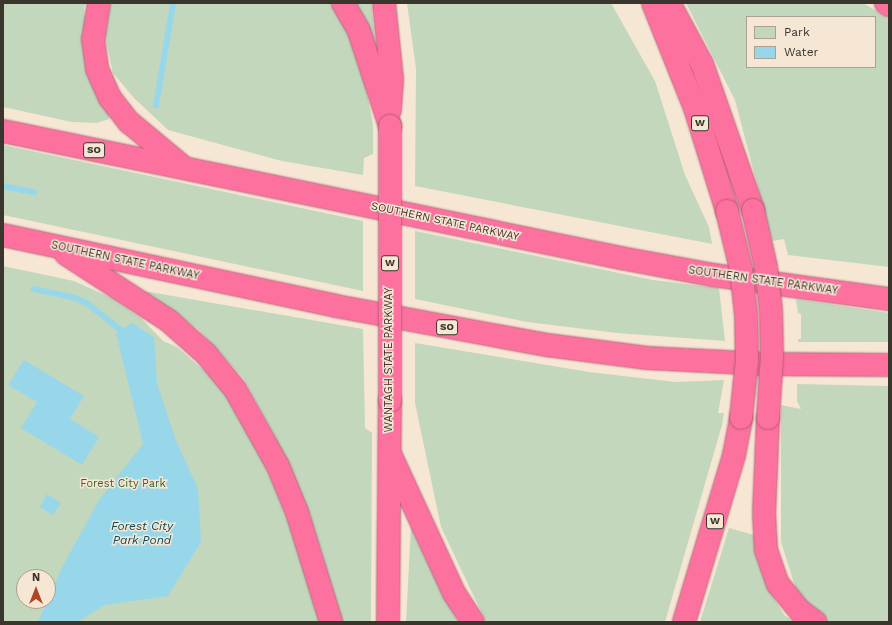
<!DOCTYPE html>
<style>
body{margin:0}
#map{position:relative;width:892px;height:625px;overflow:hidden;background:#f6e7d4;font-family:"Work Sans",sans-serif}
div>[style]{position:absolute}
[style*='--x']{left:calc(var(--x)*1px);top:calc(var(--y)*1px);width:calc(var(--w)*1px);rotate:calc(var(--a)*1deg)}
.green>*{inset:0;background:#c3d7bc}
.water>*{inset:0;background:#98d7ea}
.stream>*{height:5.5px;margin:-2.75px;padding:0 2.75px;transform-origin:2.75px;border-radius:2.75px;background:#98d7ea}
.roads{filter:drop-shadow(0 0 1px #b95c77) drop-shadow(0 0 1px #b95c77)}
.highway>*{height:22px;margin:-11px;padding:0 11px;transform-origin:11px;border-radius:11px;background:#fd719f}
.bridges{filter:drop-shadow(0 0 1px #b95c77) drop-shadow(0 0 1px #b95c77)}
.highway-bridge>*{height:22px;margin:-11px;padding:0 11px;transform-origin:11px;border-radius:11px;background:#fd719f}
span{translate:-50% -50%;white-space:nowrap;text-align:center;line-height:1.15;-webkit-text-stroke:3px #f6e7d4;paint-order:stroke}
.shield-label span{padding:1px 3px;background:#f6e7d4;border:1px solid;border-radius:3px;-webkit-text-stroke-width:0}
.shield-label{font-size:10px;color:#3a352d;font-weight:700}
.street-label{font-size:11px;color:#3a352d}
.park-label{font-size:11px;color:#3b6329}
.water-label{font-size:12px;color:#104855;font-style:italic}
.frame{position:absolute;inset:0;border:4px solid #3a352d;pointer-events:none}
.legend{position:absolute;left:746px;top:16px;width:130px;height:52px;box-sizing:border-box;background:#f6e7d4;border:1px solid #aba091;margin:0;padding:5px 7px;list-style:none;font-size:12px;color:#3a352d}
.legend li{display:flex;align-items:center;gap:8px;height:20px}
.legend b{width:20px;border:1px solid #aba091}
.north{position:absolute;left:16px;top:569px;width:40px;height:40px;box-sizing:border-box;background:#f6e7d4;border:1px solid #aba091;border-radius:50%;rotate:0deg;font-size:11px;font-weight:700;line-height:16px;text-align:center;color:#3a352d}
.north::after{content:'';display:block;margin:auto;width:14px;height:18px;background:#af4727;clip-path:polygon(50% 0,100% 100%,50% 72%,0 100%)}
</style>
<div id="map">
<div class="green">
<i style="clip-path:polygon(3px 3px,86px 3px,84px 8px,91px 65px,110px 114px,109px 119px,97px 123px,72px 122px,3px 107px)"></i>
<i style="clip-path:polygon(111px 3px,334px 3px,360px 58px,373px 124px,373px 154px,364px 158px,363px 175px,282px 161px,168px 130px,134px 98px,113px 73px,105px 36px)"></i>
<i style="clip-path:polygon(354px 3px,371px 3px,380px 80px)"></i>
<i style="clip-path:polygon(407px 3px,611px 3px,655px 81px,685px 175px,709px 227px,712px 244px,415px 186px,416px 69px)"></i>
<i style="clip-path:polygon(evenodd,686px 3px,863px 3px,889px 19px,889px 267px,788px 255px,784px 239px,772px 241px,735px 100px,686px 3px,747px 17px,875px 17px,875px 67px,747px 67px,747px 17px)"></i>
<i style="clip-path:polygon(3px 145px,363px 221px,363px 291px,3px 215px)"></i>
<i style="clip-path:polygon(415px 231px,653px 280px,719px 288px,725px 341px,617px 333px,527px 322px,415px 299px)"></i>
<i style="clip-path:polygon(evenodd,3px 266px,74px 281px,112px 298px,141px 318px,163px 341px,177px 347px,223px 387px,252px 433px,299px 547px,320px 622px,3px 622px,3px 266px,24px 577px,48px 577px,48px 601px,24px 601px,24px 577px)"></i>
<i style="clip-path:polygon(144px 291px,363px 329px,365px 428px,372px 433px,371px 622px,341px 622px,321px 549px,275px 437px,244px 379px,198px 329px)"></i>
<i style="clip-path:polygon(796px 299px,889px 313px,889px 342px,798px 342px,798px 339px,801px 339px,801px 314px,798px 313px)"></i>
<i style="clip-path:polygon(415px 343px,589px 372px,676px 382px,724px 380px,718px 413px,724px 413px,722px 425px,665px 622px,486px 622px,441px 527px,415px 403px)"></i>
<i style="clip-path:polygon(797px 384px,889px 386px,889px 622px,828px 622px,798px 596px,781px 542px,781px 405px,801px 409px,797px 401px)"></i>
<i style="clip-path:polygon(411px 526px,426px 560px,458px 622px,406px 622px)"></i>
<i style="clip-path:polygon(729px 528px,754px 535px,766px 584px,784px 615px,794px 622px,700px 622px)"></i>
</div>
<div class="water">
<i style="clip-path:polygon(132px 323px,154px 337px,157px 383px,175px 438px,198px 489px,201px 542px,168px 596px,105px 605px,77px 622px,38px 622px,61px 569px,99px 500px,143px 444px,116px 333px)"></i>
<i style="clip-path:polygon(24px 360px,84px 396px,70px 419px,99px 437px,82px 465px,21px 428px,37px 402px,8px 385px)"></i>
<i style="clip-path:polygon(47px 494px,61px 503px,53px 515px,40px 507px)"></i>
</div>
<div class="stream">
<i style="--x:156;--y:106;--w:104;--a:-80.6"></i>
<i style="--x:3;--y:186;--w:32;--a:11"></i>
<i style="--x:34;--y:289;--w:40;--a:12"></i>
<i style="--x:73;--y:297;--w:15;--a:23"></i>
<i style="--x:87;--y:303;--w:43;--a:38.5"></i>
<i style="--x:121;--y:330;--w:7;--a:63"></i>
</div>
<div class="roads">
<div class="highway">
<i style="--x:99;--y:3;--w:36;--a:99"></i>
<i style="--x:93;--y:39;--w:30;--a:82"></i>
<i style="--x:97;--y:69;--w:32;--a:66"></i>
<i style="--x:110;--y:98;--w:31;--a:52"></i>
<i style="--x:129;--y:122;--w:70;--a:39.8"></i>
<i style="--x:343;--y:3;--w:32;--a:60"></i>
<i style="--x:359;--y:31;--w:100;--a:71.9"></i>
<i style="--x:384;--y:3;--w:76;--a:84"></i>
<i style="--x:392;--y:79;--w:31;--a:94"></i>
<i style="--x:653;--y:3;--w:113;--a:68.2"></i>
<i style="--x:695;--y:108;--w:108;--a:72.7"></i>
<i style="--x:669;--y:3;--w:69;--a:61.6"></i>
<i style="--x:702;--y:64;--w:155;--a:70.7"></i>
<i style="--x:886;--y:3;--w:4;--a:34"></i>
<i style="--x:3;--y:131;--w:631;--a:11.61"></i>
<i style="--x:621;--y:258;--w:94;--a:10.5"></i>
<i style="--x:713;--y:275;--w:178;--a:7.8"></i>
<i style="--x:3;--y:235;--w:340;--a:12"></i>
<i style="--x:336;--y:306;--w:215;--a:10.5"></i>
<i style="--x:547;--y:345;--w:101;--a:7.4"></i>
<i style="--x:647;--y:358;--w:119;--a:2.9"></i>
<i style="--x:766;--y:364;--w:123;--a:0.5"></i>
<i style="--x:66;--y:254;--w:123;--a:33"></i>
<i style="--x:169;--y:321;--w:50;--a:41.7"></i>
<i style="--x:206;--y:354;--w:45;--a:50.4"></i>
<i style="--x:235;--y:389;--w:88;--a:60.8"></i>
<i style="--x:278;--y:466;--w:50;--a:67.6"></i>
<i style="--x:297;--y:512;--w:115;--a:72.8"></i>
<i style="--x:768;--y:418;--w:95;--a:92.4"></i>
<i style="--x:764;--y:513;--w:37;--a:87"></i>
<i style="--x:766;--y:550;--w:36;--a:71"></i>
<i style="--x:778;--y:584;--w:35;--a:51"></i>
<i style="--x:800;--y:611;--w:19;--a:36"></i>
<i style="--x:391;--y:456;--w:151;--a:65.3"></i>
<i style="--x:454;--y:593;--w:35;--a:57"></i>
<i style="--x:388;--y:622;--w:221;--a:-89.5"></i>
<i style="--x:684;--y:622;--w:174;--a:-73.3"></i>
<i style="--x:734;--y:455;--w:38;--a:-79"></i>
</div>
</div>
<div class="bridges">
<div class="highway-bridge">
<i style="--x:390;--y:126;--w:275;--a:90"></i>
<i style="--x:753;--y:210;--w:58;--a:77.2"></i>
<i style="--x:766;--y:267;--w:43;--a:83.4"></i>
<i style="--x:771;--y:310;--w:45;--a:88.7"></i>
<i style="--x:772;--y:355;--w:63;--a:93.6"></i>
<i style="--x:727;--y:211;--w:60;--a:76.4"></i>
<i style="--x:741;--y:269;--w:45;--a:83.7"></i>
<i style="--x:746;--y:314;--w:46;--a:88.8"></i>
<i style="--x:747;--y:360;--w:58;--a:95.9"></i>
</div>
</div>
<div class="shield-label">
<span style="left:700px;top:123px">W</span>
<span style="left:94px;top:150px">SO</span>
<span style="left:390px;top:263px">W</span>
<span style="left:447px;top:327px">SO</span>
<span style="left:715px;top:521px">W</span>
</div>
<div class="street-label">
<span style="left:445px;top:222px;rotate:12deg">SOUTHERN STATE PARKWAY</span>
<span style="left:125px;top:261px;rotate:12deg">SOUTHERN STATE PARKWAY</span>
<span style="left:763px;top:281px;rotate:8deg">SOUTHERN STATE PARKWAY</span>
<span style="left:389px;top:360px;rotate:-90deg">WANTAGH STATE PARKWAY</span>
</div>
<div class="park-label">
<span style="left:123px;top:484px">Forest City Park</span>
</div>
<div class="water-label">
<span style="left:142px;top:534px">Forest City<br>Park Pond</span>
</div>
<div class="frame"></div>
<ul class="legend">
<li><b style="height:11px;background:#c3d7bc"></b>Park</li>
<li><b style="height:11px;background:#98d7ea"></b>Water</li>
</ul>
<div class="north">N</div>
</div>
